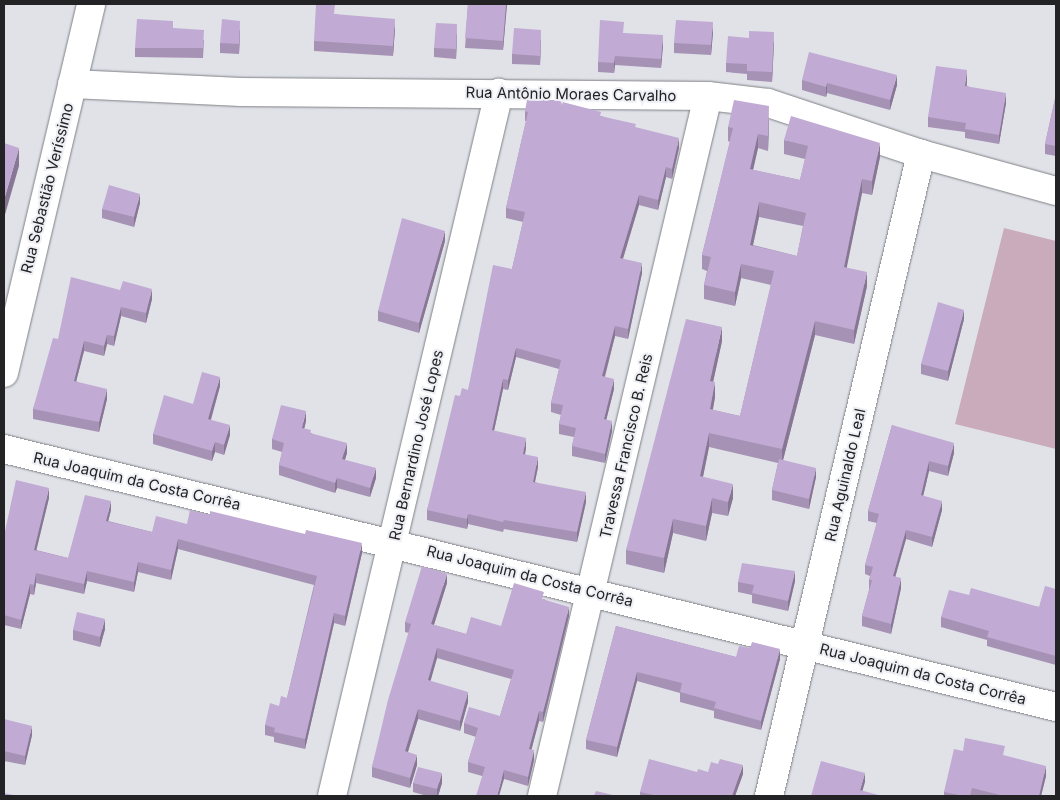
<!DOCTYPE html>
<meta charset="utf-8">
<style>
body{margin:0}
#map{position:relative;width:1060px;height:800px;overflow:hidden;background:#e0e2e8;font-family:Inter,sans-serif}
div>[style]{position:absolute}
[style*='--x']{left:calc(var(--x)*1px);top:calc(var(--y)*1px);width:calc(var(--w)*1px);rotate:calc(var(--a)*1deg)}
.green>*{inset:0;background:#caabbc}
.roads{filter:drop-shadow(0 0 1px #7f8085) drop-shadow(0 0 1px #7f8085)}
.minor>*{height:28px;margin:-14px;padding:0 14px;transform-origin:14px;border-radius:14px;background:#fff}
.wall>*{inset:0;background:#a692b5}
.shaded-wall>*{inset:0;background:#877794}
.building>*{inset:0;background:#c1aad3}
span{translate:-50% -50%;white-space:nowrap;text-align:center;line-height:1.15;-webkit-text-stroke:4px #eeeff5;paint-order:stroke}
.street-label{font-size:15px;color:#232325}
.frame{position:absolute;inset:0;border:5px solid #232325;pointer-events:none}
</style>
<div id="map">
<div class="green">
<i style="clip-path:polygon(1004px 228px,1056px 241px,1056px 449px,955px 424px)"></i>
</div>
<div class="roads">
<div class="minor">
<i style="--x:72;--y:84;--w:169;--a:2.7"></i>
<i style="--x:241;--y:92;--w:467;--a:0.5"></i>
<i style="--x:708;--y:96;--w:60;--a:6.7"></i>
<i style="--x:768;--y:103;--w:161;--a:18.4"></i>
<i style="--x:921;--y:154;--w:140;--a:15.3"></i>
<i style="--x:4;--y:373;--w:379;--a:-76.7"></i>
<i style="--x:4;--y:449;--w:1083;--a:13.78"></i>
<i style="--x:332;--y:796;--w:723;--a:-76.64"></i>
<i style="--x:542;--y:796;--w:719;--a:-76.66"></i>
<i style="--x:769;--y:796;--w:660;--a:-76.68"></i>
</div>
</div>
<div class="wall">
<i style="clip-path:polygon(468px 4px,507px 4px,503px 50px,465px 48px)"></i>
<i style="clip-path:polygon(335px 14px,395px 28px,393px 56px,314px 51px,314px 41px)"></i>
<i style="clip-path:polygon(173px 28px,204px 40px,203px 58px,135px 57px,135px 48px)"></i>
<i style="clip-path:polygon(240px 30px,239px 54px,220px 53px,220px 43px)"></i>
<i style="clip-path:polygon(713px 32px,711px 55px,674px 53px,674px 43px)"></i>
<i style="clip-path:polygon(624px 33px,663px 45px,661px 68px,615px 65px,614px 73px,598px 72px,598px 62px)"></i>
<i style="clip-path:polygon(457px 34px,456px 59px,434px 57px,434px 48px)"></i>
<i style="clip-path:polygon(541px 40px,540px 65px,512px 64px,512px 54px)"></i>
<i style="clip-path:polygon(774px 42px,772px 82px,747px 80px,747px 74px,726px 72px,726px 63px)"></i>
<i style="clip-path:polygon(802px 80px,897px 85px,890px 110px,827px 93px,826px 97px,802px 90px)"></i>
<i style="clip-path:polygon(967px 80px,967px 86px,1006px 103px,999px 144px,965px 138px,965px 132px,928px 127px,928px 117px)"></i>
<i style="clip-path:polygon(1056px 94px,1056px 156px,1045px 154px,1045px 144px)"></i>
<i style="clip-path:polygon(525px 111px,601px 116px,636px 128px,679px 148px,672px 179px,666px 177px,658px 210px,639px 205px,623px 259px,642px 273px,628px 339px,615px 336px,605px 377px,614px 389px,606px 420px,612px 431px,605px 463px,572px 456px,572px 446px,574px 437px,559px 434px,559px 424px,561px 415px,551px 412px,551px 403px,559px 369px,516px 357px,508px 390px,503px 389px,494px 431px,526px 448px,525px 454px,538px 467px,535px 482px,586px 502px,577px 542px,504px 529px,503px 532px,468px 524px,467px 529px,427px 520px,427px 510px,460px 396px,468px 390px,512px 269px,523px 222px,506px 218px,506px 208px,526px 121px,525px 121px)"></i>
<i style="clip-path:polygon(evenodd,769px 120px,768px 151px,758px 148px,753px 170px,800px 180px,805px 159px,784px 154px,784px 140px,880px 157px,872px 195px,862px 193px,846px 267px,867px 286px,854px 344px,815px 335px,783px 460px,816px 477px,809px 509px,772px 500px,772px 490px,778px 463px,709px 447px,703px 477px,733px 498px,728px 516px,712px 513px,706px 541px,673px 533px,664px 573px,626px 564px,626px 550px,722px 341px,713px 382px,715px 397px,713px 410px,740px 416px,771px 285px,741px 278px,735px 306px,704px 299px,704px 285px,707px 271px,702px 269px,702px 255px,730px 142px,728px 141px,728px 127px,769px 120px,759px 217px,803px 226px,797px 256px,753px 245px,759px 217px)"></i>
<i style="clip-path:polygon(140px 203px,134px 227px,102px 218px,102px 209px)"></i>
<i style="clip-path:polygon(445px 241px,419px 333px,378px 321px,378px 311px)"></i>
<i style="clip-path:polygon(120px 290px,152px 299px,146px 323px,121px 316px,114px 346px,107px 344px,104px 356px,84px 351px,76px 381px,107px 399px,99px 432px,33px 419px,33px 409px,58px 339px)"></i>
<i style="clip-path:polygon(964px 319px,948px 381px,921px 374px,921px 364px)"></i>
<i style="clip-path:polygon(220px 386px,211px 420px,230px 435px,224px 455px,215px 452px,212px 461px,153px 444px,153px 434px,193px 404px)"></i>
<i style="clip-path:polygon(306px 421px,304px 429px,311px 433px,347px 453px,345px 460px,376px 478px,370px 497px,337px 488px,335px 493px,279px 475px,279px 465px,282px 452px,272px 449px,272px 439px)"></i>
<i style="clip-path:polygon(892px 425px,954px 453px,948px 476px,929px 471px,923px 496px,942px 510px,932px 547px,906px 539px,895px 576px,901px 588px,891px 634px,862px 626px,862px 616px,869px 590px,869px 580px,870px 576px,865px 574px,865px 565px,877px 523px,868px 521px,868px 511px)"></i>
<i style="clip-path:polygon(49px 498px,36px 550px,68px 558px,111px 510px,108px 521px,152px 532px,187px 524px,362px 553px,345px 626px,334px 623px,305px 749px,274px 742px,274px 737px,265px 735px,265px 725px,279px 706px,287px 698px,314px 585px,178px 549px,171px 580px,138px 572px,134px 592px,87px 581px,84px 594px,36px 583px,34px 595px,30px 594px,21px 629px,4px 625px,4px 536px)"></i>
<i style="clip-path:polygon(795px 581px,788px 611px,752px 603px,752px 595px,738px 592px,738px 582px)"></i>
<i style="clip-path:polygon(447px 583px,434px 625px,466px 634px,501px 626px,544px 599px,569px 616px,546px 711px,543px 722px,539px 721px,531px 750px,534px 760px,528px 786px,504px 779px,482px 776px,468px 772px,468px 762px,476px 737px,464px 733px,464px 723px,500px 716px,511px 679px,437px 658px,430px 681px,468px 702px,460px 731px,418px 719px,408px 752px,417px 765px,410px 788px,372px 777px,372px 767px,409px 633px,405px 632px,405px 622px)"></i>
<i style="clip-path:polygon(1056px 589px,1056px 665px,987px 646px,987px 640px,941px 627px,941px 617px,969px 595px,1039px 607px)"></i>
<i style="clip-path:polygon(616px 626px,736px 657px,780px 659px,761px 730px,714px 718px,714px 711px,680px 702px,680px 693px,637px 681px,617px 757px,586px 749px,586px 740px)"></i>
<i style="clip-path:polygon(105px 629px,100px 647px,73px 640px,73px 630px)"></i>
<i style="clip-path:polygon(4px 719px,32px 735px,25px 765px,4px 761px)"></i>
<i style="clip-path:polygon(963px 751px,1005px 756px,1046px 776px,1041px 796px,944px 796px,944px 792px)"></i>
<i style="clip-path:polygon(697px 772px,708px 772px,743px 774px,735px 796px,640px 796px,640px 792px)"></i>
<i style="clip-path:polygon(413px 783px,442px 783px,438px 796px,427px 796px,413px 792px)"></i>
</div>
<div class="shaded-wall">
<i style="clip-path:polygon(506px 4px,507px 4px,503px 50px,503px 41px)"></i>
<i style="clip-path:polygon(395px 19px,395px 28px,393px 56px,393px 46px)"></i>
<i style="clip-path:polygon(240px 21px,240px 30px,239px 54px,239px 44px)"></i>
<i style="clip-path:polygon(713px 22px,713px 32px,711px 55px,711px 45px)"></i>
<i style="clip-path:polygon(457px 24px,457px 34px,456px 59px,456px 49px)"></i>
<i style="clip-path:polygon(541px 30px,541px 40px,540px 65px,540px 56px)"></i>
<i style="clip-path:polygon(774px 32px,774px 42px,772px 82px,772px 72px)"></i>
<i style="clip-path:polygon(663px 35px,663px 45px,661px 68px,661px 59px)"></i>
<i style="clip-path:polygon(615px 56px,615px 65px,614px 73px,614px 63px)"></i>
<i style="clip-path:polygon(967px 70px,967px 80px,965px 96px,965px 86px)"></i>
<i style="clip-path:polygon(897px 75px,897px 85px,890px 110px,890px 100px)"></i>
<i style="clip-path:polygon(827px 83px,827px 93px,826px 97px,826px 87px)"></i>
<i style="clip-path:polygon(1006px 93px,1006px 103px,999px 144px,999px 135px)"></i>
<i style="clip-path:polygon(769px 106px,769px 120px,768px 151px,768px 136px)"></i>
<i style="clip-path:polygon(758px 134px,758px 148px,750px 183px,750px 169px)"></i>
<i style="clip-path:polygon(679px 138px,679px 148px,672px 179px,672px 169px)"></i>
<i style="clip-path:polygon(880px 143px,880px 157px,872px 195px,872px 181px)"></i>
<i style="clip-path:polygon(19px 148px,19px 166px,4px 218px,4px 200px)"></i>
<i style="clip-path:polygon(666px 167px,666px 177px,658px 210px,658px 200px)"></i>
<i style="clip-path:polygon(862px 179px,862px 193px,844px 281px,844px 267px)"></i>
<i style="clip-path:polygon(140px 194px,140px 203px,134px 227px,134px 217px)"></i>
<i style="clip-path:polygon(639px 195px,639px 205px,620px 268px,620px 258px)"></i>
<i style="clip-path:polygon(759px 202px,759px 217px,750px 259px,750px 245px)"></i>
<i style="clip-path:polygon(445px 231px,445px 241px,419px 333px,419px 323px)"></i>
<i style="clip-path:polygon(642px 263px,642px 273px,628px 339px,628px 329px)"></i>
<i style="clip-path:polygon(741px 264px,741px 278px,735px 306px,735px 292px)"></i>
<i style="clip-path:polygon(867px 272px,867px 286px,854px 344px,854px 330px)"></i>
<i style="clip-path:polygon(152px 289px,152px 299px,146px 323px,146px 313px)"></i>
<i style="clip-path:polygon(121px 307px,121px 316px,114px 346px,114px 336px)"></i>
<i style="clip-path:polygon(964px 310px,964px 319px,948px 381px,948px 371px)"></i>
<i style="clip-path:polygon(815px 321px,815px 335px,782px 464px,782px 449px)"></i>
<i style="clip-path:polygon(615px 326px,615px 336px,602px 386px,602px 376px)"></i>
<i style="clip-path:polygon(722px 327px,722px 341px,710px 396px,710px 381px)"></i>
<i style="clip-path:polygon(107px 335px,107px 344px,104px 356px,104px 346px)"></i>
<i style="clip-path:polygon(84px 341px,84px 351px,74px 390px,74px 381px)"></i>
<i style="clip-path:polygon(516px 348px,516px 357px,508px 390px,508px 380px)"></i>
<i style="clip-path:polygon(220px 377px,220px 386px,208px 429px,208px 419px)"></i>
<i style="clip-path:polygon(503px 379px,503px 389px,492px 440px,492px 430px)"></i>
<i style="clip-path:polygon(614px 379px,614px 389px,604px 429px,604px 419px)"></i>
<i style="clip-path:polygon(715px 382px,715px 397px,710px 423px,710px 409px)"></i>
<i style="clip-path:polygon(107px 389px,107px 399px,99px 432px,99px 422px)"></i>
<i style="clip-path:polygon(306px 411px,306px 421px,302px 438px,302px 428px)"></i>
<i style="clip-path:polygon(612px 421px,612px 431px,605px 463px,605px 454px)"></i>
<i style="clip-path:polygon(230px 425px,230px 435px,224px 455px,224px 445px)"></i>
<i style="clip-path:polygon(709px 433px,709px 447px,700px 491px,700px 476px)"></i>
<i style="clip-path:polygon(526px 438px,526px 448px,523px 464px,523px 454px)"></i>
<i style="clip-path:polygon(215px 442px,215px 452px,212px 461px,212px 451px)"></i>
<i style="clip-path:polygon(347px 443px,347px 453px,342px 469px,342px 459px)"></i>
<i style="clip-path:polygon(954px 443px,954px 453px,948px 476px,948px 466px)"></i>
<i style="clip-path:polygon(538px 457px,538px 467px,533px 491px,533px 482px)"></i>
<i style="clip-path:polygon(929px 461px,929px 471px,921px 505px,921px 495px)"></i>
<i style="clip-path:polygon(376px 468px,376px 478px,370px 497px,370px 488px)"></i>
<i style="clip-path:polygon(816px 468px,816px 477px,809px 509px,809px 499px)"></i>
<i style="clip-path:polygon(337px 478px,337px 488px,335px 493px,335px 483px)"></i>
<i style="clip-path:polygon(733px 484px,733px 498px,728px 516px,728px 502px)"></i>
<i style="clip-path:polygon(49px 488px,49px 498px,34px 560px,34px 550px)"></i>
<i style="clip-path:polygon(586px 492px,586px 502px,577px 542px,577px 532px)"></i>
<i style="clip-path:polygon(712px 498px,712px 513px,706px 541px,706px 526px)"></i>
<i style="clip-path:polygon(111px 501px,111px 510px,106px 530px,106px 521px)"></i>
<i style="clip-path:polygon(942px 501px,942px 510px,932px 547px,932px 537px)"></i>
<i style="clip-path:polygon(468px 514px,468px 524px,467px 529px,467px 519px)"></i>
<i style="clip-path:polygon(673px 519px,673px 533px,664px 573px,664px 558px)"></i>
<i style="clip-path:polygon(906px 530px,906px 539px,893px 585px,893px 576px)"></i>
<i style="clip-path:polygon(178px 539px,178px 549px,171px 580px,171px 570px)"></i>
<i style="clip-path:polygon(362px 543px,362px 553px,345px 626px,345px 616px)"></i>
<i style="clip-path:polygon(138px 562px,138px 572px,134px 592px,134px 582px)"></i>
<i style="clip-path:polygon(87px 571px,87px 581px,84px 594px,84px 584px)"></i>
<i style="clip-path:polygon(795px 571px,795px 581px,788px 611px,788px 601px)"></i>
<i style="clip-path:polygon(36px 573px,36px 583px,34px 595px,34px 585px)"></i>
<i style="clip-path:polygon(447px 574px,447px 583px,431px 634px,431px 624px)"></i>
<i style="clip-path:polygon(901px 578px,901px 588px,891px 634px,891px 624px)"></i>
<i style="clip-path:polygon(30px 584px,30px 594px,21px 629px,21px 620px)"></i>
<i style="clip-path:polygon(569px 607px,569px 616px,543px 722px,543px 712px)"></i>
<i style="clip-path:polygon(334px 613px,334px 623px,305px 749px,305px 739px)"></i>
<i style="clip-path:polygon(105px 619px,105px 629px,100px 647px,100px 637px)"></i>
<i style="clip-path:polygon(437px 648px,437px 658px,428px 690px,428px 680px)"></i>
<i style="clip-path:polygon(780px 649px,780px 659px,761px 730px,761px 721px)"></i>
<i style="clip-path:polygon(637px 672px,637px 681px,617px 757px,617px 747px)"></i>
<i style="clip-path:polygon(468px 692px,468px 702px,460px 731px,460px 721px)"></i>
<i style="clip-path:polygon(418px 709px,418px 719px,405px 761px,405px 751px)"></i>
<i style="clip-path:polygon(539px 711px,539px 721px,529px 759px,529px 749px)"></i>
<i style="clip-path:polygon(32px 726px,32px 735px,25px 765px,25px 756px)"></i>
<i style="clip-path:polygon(534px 750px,534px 760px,528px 786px,528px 777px)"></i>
<i style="clip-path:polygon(417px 755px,417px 765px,410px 788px,410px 778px)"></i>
<i style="clip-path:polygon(743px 765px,743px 774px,735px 796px,732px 796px)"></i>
<i style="clip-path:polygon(1046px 766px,1046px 776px,1041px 796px,1039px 796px)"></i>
<i style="clip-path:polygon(504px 770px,504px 779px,499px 796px,497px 796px)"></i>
<i style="clip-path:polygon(442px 773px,442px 783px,438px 796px,437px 796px,437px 789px)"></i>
<i style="clip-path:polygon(865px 773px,865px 782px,861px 796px,860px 790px)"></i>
</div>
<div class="building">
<i style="clip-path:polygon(316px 4px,335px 4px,334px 14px,395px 19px,393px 46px,314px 41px)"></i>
<i style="clip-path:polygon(468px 4px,506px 4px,503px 41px,465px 38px)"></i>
<i style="clip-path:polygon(137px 19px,173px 21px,173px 28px,204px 30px,203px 48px,135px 48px)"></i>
<i style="clip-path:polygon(222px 19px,240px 21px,239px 44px,220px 43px)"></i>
<i style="clip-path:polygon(600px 20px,624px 22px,623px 33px,663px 35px,661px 59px,615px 56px,614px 63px,598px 62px)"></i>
<i style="clip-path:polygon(676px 20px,713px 22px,711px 45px,674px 43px)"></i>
<i style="clip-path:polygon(436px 23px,457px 24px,456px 49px,434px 48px)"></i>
<i style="clip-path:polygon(514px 28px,541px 30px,540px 56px,512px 54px)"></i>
<i style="clip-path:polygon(749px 31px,774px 32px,772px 72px,747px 71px,747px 64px,726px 63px,728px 36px,749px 38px)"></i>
<i style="clip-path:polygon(809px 52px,897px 75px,890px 100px,827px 83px,826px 87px,802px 80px)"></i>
<i style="clip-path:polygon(936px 66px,967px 70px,965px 86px,1006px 93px,999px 135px,965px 129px,966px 123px,928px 117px)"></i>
<i style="clip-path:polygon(1056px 94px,1056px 146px,1045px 144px)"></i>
<i style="clip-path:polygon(527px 100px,555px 100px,601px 112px,600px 116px,636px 124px,635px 127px,679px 138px,672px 169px,666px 167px,658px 200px,639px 195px,620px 258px,642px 263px,628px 329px,615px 326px,602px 376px,614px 379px,604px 419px,612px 421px,605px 454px,572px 446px,576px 428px,559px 424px,563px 405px,551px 403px,561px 360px,516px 348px,508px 380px,503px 379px,492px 430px,526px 438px,523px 454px,538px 457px,533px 482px,586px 492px,577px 532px,504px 520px,503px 522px,468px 514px,467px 519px,427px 510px,455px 395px,460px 396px,462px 388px,468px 390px,493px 265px,512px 269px,525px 212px,506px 208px,528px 112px,525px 111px)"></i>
<i style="clip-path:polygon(evenodd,734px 100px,769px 106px,768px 136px,758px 134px,750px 169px,800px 180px,808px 146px,784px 140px,791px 116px,880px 143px,872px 181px,862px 179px,844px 267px,867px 272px,854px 330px,815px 321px,782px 449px,709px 433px,700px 476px,733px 484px,728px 502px,712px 498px,706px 526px,673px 519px,664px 558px,626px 550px,686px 319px,722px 327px,710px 381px,715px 382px,710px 409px,740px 416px,774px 271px,741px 264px,735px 292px,704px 285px,711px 257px,702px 255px,733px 128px,728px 127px,734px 100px,759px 202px,806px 213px,797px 256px,750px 245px,759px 202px)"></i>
<i style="clip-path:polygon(4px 143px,19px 148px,4px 200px)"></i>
<i style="clip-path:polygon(109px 185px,140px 194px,134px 217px,102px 209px)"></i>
<i style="clip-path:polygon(402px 218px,445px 231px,419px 323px,378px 311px)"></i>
<i style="clip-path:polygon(71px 277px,120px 290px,123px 281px,152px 289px,146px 313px,121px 307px,114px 336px,107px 335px,104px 346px,84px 341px,74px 381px,107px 389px,99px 422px,33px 409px,53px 338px,58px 339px)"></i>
<i style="clip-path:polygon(938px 302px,964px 310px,948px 371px,921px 364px)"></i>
<i style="clip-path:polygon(202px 372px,220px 377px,208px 419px,230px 425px,224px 445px,215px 442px,212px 451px,153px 434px,164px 395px,193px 404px)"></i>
<i style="clip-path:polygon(281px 405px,306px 411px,302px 428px,311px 430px,310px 433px,347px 443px,342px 459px,376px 468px,370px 488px,337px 478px,335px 483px,279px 465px,284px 443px,272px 439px)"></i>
<i style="clip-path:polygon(892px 425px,954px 443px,948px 466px,929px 461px,921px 495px,942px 501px,932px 537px,906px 530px,893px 576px,901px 578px,891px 624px,862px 616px,872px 580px,869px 580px,873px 567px,865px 565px,879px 514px,868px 511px)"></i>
<i style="clip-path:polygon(779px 459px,816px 468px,809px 499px,772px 490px)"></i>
<i style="clip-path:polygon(16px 480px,49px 488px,34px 550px,68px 558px,85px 495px,111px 501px,106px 521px,152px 532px,156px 516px,187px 524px,190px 510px,210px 515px,210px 511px,305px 534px,306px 530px,362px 543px,345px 616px,334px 613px,305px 739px,274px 732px,275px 728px,265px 725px,270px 703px,279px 706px,281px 696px,287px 698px,317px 576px,178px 539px,171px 570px,138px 562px,134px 582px,87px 571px,84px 584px,36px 573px,34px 585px,30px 584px,21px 620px,4px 615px,4px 536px)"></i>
<i style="clip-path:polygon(742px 563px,795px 571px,788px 601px,752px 593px,754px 585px,738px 582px)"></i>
<i style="clip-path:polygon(422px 566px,447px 574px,431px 624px,466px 634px,471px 617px,501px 626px,514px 583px,544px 592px,542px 599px,569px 607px,546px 701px,543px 712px,539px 711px,529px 749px,534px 750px,528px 777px,504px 770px,497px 796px,476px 796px,485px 767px,468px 762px,478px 728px,464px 723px,469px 707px,500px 716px,514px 670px,437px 648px,428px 680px,468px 692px,460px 721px,418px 709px,405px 751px,417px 755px,410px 778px,372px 767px,388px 700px,411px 624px,405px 622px)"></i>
<i style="clip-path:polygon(1045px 586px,1056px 589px,1056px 656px,987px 637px,989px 631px,941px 617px,949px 590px,969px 595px,971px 588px,1039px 607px)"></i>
<i style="clip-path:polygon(77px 612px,105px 619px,100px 637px,73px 630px)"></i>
<i style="clip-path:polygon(616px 626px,736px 657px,739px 646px,750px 648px,752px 642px,780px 649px,761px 721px,714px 708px,716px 702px,680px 692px,682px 683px,637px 672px,617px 747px,586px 740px)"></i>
<i style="clip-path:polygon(4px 719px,32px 726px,25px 756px,4px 751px)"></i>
<i style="clip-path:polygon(965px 738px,1005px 746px,1003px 755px,1046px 766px,1039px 796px,1004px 796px,972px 788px,970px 796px,963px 796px,944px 792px,954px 749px,963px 751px)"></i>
<i style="clip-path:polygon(649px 759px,697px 772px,698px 769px,708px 772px,711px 762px,718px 764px,720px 759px,743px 765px,732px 796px,658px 796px,640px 792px)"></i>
<i style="clip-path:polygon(821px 761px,865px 773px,860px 790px,882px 796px,811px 796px)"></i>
<i style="clip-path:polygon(418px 767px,442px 773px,437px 789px,413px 783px)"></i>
<i style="clip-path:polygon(596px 791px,617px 796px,594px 796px)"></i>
<i style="clip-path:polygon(4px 793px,18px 796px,4px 796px)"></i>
</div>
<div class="street-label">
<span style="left:571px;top:94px;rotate:1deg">Rua Antônio Moraes Carvalho</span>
<span style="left:47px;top:188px;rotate:-76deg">Rua Sebastião Veríssimo</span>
<span style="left:416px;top:445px;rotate:-77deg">Rua Bernardino José Lopes</span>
<span style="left:626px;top:446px;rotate:-77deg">Travessa Francisco B. Reis</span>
<span style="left:845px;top:475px;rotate:-77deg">Rua Aguinaldo Leal</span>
<span style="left:137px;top:481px;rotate:13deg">Rua Joaquim da Costa Corrêa</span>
<span style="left:530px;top:576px;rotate:14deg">Rua Joaquim da Costa Corrêa</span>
<span style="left:923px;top:674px;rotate:14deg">Rua Joaquim da Costa Corrêa</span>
</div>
<div class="frame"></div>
</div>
